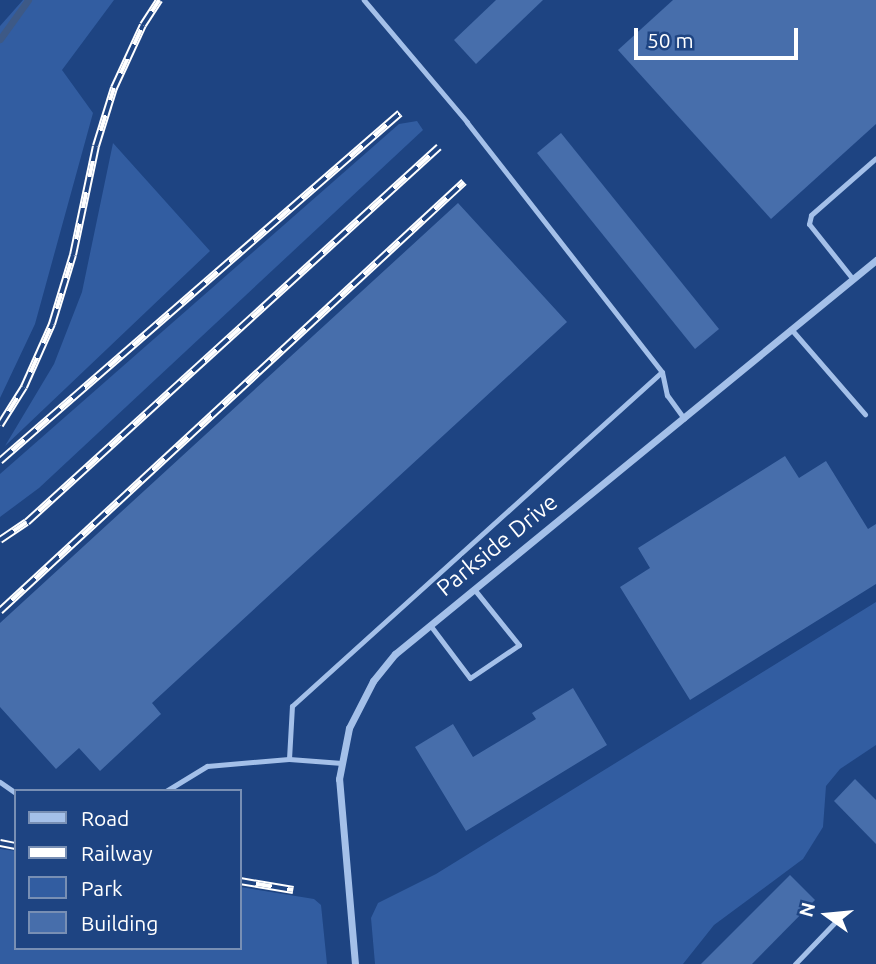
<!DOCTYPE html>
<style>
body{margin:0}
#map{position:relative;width:876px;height:964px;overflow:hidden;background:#1e4482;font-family:Ubuntu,sans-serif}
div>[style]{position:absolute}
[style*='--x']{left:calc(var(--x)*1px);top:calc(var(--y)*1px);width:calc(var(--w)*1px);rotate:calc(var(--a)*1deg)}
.green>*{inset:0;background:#325da1}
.stream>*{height:7px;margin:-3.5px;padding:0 3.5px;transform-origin:3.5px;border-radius:3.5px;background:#3d5986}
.building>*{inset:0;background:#476eab}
.service>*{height:5px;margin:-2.5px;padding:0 2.5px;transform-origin:2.5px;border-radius:2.5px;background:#a4c0e9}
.minor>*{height:7px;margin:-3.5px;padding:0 3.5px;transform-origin:3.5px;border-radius:3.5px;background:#a4c0e9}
.rail>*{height:8px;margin-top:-4px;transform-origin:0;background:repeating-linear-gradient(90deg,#1e4482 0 16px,#fff 0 32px);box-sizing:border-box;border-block:2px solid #fff}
span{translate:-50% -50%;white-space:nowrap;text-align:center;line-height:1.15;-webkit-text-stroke:5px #1e4482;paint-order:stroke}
.street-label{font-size:23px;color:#fff}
.legend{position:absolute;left:14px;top:789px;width:228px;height:161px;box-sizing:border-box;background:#1e4482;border:2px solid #788fb4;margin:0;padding:9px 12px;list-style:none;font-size:21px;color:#fff}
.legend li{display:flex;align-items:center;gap:14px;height:35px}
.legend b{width:35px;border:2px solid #788fb4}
.north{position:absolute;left:792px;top:880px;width:70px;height:70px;-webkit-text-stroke:5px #1e4482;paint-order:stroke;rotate:285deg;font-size:19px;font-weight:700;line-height:28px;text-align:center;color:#fff}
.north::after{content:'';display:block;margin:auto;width:24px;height:32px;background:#fff;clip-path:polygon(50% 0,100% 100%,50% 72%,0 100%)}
.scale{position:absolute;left:634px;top:28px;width:164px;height:32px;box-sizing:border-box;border:4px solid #fff;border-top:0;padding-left:9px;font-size:21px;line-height:24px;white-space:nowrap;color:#fff;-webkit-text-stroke:5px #1e4482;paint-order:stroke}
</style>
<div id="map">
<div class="green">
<i style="clip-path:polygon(23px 0,114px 0,62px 70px,93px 113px,35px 324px,0 398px,0 26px)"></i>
<i style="clip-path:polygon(417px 121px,423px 130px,39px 488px,0 517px,0 474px,399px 124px)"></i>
<i style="clip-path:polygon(113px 143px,210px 251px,5px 446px,54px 364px,82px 292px)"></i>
<i style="clip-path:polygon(876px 602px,876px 745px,840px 769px,826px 786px,823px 827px,803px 859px,714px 925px,683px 964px,375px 964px,371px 918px,378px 903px,436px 874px)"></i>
<i style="clip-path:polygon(0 849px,16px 851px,16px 948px,240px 948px,240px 887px,314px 899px,321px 905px,327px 964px,0 964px)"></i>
</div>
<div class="stream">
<i style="--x:0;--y:39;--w:48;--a:-54.3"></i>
</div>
<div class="building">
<i style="clip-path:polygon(496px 0,543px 0,476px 64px,454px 40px)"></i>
<i style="clip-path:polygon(673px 0,876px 0,876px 124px,771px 219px,618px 50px)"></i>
<i style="clip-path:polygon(561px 133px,719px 329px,695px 349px,537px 153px)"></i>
<i style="clip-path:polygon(458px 203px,567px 322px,152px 703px,161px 714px,100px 771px,79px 748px,56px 769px,0 707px,0 623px)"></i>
<i style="clip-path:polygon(785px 456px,799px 478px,826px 461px,868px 529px,876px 524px,876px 584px,690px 700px,620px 587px,650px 568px,638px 548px)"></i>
<i style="clip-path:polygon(573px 688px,607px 745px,466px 831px,415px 747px,453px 724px,473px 757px,536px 719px,532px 713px)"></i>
<i style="clip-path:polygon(855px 779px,876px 800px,876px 844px,834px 801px)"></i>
<i style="clip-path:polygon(790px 875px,815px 900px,752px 964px,701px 964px)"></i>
</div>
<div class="service">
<i style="--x:852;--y:278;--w:69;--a:-128.5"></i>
<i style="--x:809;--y:224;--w:9;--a:-77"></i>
<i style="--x:811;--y:215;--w:86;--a:-41.2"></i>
<i style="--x:791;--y:329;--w:113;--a:49"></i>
<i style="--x:662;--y:372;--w:24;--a:78"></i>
<i style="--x:667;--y:395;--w:29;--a:54"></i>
<i style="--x:430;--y:625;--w:66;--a:53"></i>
<i style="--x:470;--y:678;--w:59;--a:-34"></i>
<i style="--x:519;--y:645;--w:72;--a:-128.8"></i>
<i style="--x:289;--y:759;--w:53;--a:-86.8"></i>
<i style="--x:292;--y:706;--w:498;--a:-42.1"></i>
<i style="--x:662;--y:372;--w:317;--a:-128"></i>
<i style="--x:467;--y:122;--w:160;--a:-130.2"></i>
<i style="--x:0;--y:782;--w:19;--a:35"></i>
<i style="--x:166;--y:791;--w:48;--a:-31.4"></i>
<i style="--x:207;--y:766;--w:82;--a:-4.9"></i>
<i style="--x:289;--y:759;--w:53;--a:4.3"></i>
<i style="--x:795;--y:964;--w:62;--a:-46.3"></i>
</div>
<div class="minor">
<i style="--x:355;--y:964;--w:186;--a:-94.9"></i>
<i style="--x:339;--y:779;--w:52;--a:-78.9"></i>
<i style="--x:349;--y:728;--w:53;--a:-62.9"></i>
<i style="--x:373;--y:681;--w:35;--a:-51"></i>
<i style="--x:395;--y:654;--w:622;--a:-39.32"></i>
</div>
<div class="rail">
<i style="--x:0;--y:425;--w:45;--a:-57.7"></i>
<i style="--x:24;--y:387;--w:69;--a:-66"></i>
<i style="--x:52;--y:324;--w:72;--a:-73.1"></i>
<i style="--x:73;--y:255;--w:111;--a:-78.1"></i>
<i style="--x:96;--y:146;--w:61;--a:-72.8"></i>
<i style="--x:114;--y:88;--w:69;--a:-65.3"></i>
<i style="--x:143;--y:25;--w:30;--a:-57"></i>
<i style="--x:0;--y:461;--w:530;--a:-41.02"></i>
<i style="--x:0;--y:540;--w:32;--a:-34"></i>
<i style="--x:27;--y:522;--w:557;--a:-42.31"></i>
<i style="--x:0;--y:611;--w:632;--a:-42.76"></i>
<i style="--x:0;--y:843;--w:16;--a:11"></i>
<i style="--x:240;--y:881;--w:54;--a:9.6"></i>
</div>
<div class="street-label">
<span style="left:497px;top:545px;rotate:-39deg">Parkside Drive</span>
</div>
<ul class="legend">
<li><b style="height:9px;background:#a4c0e9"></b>Road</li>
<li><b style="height:9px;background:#fff"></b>Railway</li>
<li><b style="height:19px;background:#325da1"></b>Park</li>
<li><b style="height:19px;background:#476eab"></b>Building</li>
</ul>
<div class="north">N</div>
<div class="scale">50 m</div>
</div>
